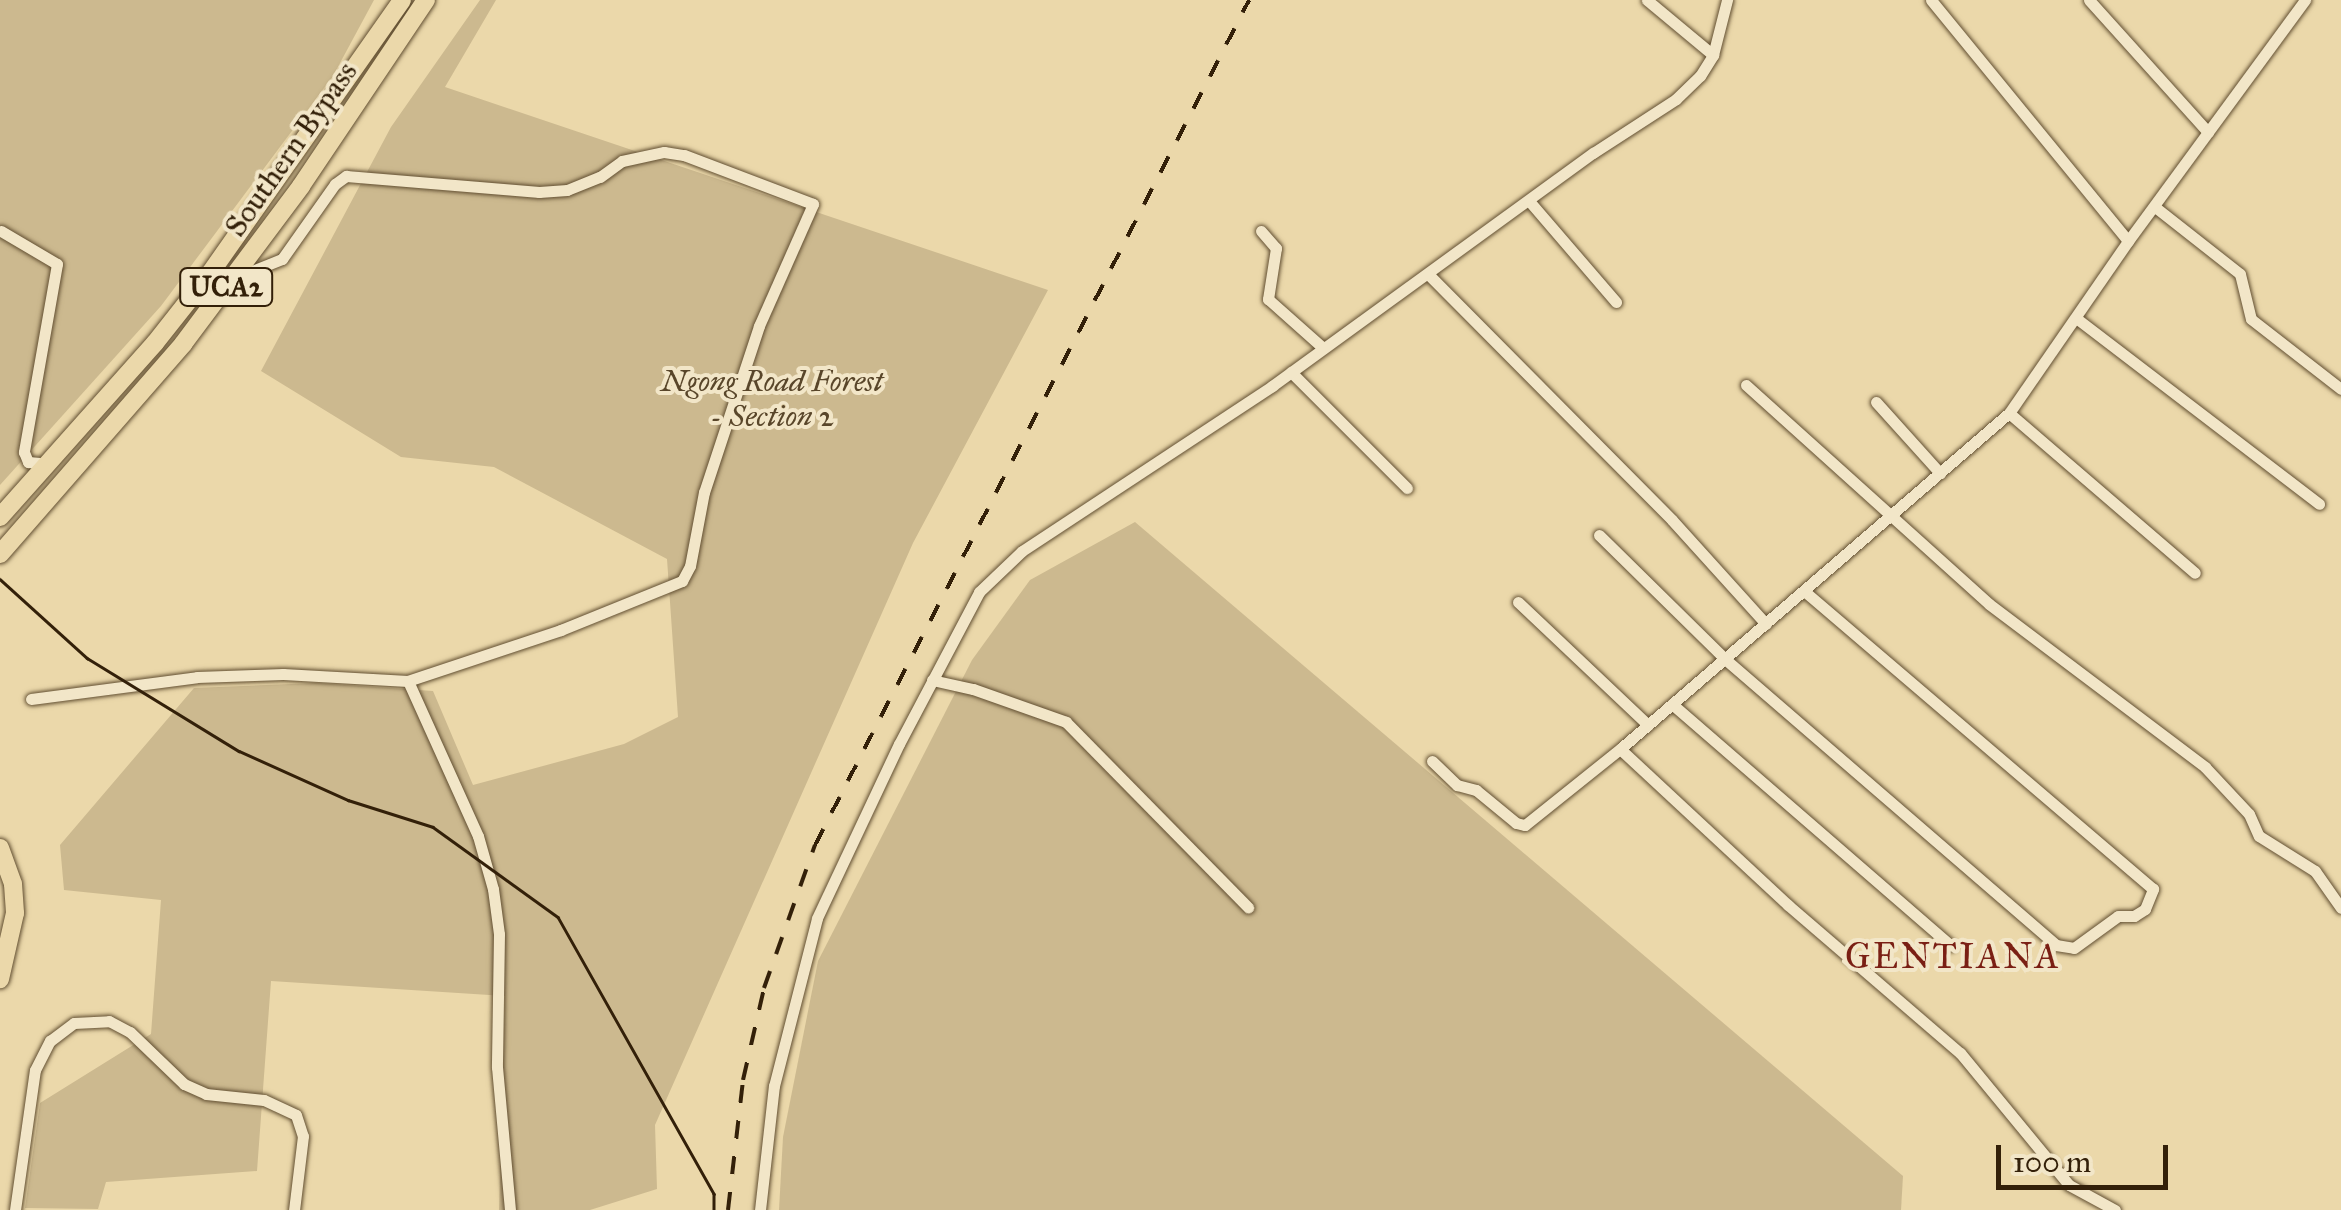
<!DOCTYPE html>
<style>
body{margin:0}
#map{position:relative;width:2341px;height:1210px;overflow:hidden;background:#ebd8aa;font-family:"IM FELL Great Primer",serif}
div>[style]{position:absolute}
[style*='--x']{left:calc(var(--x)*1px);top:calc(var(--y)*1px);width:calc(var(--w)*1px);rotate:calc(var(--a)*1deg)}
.green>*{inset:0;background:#ccb98f}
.roads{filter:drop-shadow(0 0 2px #614e31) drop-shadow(0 0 2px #614e31)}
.minor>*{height:11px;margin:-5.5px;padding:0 5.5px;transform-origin:5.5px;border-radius:5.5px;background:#f2e6c8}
.trunk>*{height:18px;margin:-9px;padding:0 9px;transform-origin:9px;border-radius:9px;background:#ebd8aa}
.tram>*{height:2.5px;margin:-1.25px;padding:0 1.25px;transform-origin:1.25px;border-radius:1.25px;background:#332009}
.rail>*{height:4px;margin-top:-2px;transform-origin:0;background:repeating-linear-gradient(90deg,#332009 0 18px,transparent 0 36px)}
span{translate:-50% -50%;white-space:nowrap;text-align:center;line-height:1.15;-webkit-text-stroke:8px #f2e6c8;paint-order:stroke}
.shield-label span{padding:2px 8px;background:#f2e6c8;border:2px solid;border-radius:8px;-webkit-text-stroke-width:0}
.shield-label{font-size:28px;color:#332009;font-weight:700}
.street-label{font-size:30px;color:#332009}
.park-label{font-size:30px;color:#59462a;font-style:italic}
.quarter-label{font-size:35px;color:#7a1f14;letter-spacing:2.5px}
.scale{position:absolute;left:1996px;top:1145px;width:172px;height:45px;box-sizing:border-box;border:5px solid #332009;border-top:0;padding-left:12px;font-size:30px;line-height:35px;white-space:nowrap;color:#332009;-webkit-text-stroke:8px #f2e6c8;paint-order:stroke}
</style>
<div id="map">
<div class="green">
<i style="clip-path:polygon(0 0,374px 0,333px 76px,161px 306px,0 485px)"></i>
<i style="clip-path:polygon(480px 0,496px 0,445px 87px,1048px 290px,913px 543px,655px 1125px,657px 1189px,590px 1210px,499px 1210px,505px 996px,271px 981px,257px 1171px,106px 1182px,98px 1209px,25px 1208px,40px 1103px,151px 1034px,161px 900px,64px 890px,60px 845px,194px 688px,316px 683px,433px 691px,473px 785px,624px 744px,678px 717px,667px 559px,494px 467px,401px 457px,261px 371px,391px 127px)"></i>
<i style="clip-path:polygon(1135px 522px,1903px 1176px,1901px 1210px,779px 1210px,783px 1137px,818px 961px,972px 660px,1030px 580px)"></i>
</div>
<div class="roads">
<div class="minor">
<i style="--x:1647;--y:0;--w:86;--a:39.8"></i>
<i style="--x:1931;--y:0;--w:311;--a:50.7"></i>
<i style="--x:2089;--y:0;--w:178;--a:48"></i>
<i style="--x:1530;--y:202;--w:132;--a:49.3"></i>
<i style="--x:2155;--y:207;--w:108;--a:38.2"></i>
<i style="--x:2240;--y:274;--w:46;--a:76.3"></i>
<i style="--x:2251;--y:319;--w:114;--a:37.9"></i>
<i style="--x:1;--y:231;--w:65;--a:30.5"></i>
<i style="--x:57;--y:264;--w:191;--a:100"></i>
<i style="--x:24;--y:452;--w:11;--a:68"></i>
<i style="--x:28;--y:462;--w:21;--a:5"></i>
<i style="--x:1261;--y:231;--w:23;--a:49"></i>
<i style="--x:1276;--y:248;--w:52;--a:98.9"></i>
<i style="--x:1268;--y:299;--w:74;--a:41.7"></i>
<i style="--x:1428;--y:274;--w:346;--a:45.2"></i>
<i style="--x:1672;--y:520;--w:140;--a:47.9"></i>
<i style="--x:232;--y:279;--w:54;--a:-21.8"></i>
<i style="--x:282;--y:259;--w:92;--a:-54.8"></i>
<i style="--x:335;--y:184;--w:14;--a:-36"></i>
<i style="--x:346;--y:176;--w:194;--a:4.7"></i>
<i style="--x:539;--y:192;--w:28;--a:-4"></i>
<i style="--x:567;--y:190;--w:35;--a:-22"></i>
<i style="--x:600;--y:177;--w:27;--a:-36"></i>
<i style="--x:622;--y:161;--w:43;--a:-12.1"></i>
<i style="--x:664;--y:152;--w:20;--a:9"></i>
<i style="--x:684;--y:155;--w:138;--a:20.8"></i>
<i style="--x:813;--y:204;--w:133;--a:113.9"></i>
<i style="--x:759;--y:326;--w:175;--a:108.3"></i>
<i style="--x:704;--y:492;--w:75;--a:100.7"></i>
<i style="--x:690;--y:566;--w:17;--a:118"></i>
<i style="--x:682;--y:581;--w:131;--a:158"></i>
<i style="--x:561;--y:630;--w:161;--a:161.6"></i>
<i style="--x:2076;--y:318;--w:306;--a:37.4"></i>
<i style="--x:1291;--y:372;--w:164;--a:45"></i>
<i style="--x:1746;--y:385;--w:327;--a:42"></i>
<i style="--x:1989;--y:604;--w:271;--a:37"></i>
<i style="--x:2205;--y:767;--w:64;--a:46.9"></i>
<i style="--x:2249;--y:814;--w:24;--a:66"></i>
<i style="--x:2259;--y:836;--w:66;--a:32"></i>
<i style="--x:2315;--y:871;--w:45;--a:54.9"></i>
<i style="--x:1876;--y:402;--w:96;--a:48"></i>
<i style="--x:2009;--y:413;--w:245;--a:40.7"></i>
<i style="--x:1599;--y:535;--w:177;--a:44.5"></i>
<i style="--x:1725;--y:659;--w:437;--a:40.8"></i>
<i style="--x:2056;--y:945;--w:18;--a:9"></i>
<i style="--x:2074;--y:948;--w:54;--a:-36"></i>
<i style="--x:2118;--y:916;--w:16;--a:0"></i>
<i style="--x:2134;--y:916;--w:13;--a:-32"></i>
<i style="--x:2145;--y:909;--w:22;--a:-68"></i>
<i style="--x:2153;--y:889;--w:459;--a:-139.5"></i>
<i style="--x:1518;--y:602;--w:179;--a:43.4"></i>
<i style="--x:932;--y:680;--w:42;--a:12.4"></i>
<i style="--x:973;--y:689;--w:99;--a:19.5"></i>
<i style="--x:1066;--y:722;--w:260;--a:45.5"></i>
<i style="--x:31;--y:699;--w:167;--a:-7.5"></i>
<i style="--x:197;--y:677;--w:86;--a:-2"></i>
<i style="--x:283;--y:674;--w:125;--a:3.2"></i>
<i style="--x:408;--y:681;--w:170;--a:65.7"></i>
<i style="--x:478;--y:836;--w:55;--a:74.2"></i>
<i style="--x:493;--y:889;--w:45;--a:82.4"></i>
<i style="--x:499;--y:934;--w:133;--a:90.9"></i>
<i style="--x:497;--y:1067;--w:144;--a:84.8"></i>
<i style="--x:1672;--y:704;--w:369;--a:40.9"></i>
<i style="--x:1432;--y:761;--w:35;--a:44"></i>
<i style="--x:1457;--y:785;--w:20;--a:15"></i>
<i style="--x:1476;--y:790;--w:52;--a:39.5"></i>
<i style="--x:1516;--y:823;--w:9;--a:13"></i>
<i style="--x:1525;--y:825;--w:122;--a:-38.7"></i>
<i style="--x:15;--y:1210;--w:141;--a:-81.9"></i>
<i style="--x:35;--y:1070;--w:33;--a:-63"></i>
<i style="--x:50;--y:1041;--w:30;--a:-37"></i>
<i style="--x:74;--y:1023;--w:35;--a:-3"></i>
<i style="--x:109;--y:1021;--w:24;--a:28"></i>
<i style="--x:130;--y:1032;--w:75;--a:43.9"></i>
<i style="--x:184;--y:1084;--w:24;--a:24"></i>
<i style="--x:206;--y:1094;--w:58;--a:5.9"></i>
<i style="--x:264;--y:1100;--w:35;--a:25"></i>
<i style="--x:296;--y:1115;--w:22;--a:72"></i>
<i style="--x:303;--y:1136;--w:75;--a:96.9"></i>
<i style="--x:760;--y:1210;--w:125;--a:-83.6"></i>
<i style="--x:774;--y:1086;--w:173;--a:-75.6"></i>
<i style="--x:817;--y:918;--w:192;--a:-64.8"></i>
<i style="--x:899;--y:744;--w:172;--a:-62.2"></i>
<i style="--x:979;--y:592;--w:59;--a:-43.6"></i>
<i style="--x:1022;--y:551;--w:300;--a:-33.4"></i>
<i style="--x:1272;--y:386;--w:397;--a:-36"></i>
<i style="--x:1593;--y:153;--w:99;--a:-33"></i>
<i style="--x:1676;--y:99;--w:33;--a:-44"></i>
<i style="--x:1700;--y:76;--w:25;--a:-58"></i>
<i style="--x:1713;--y:55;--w:57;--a:-75.7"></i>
<i style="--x:2115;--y:1210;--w:52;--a:-151.5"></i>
<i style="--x:2069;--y:1185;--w:171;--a:-129.5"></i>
<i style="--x:1960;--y:1053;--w:227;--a:-139.3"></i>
<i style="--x:1788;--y:905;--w:229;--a:-137.1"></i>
<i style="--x:1620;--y:749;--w:514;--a:-40.82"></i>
<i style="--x:2009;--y:413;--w:209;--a:-55.3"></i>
<i style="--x:2128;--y:241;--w:299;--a:-53.7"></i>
</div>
<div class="trunk">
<i style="--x:0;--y:517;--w:233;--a:-48.3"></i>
<i style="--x:155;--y:343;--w:90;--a:-51.7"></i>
<i style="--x:211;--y:272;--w:332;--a:-54.9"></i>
<i style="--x:0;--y:554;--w:279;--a:-48.9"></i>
<i style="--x:183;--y:344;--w:197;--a:-53.2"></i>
<i style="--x:301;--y:186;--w:224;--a:-56.1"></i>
<i style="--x:0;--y:848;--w:38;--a:70"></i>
<i style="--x:13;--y:884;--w:29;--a:86"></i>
<i style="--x:15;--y:913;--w:68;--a:102.8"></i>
</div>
</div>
<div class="tram">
<i style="--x:0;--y:579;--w:118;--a:42.2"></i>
<i style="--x:87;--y:658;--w:178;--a:31.5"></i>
<i style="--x:239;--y:751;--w:120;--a:24.2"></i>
<i style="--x:348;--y:800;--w:89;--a:17.6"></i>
<i style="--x:433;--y:827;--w:154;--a:35.8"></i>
<i style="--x:558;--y:917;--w:318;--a:60.6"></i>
<i style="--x:714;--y:1194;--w:16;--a:90"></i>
</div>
<div class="rail">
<i style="--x:728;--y:1210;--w:131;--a:-83.4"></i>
<i style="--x:743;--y:1080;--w:94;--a:-77.1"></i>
<i style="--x:764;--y:988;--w:152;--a:-70.4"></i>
<i style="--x:815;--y:845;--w:950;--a:-62.81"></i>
</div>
<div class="shield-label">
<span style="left:226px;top:287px">UCA2</span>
</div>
<div class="street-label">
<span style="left:291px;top:149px;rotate:-55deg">Southern Bypass</span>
</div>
<div class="park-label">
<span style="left:772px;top:398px">Ngong Road Forest<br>- Section 2</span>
</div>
<div class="quarter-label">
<span style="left:1953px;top:957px">GENTIANA</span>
</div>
<div class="scale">100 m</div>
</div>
